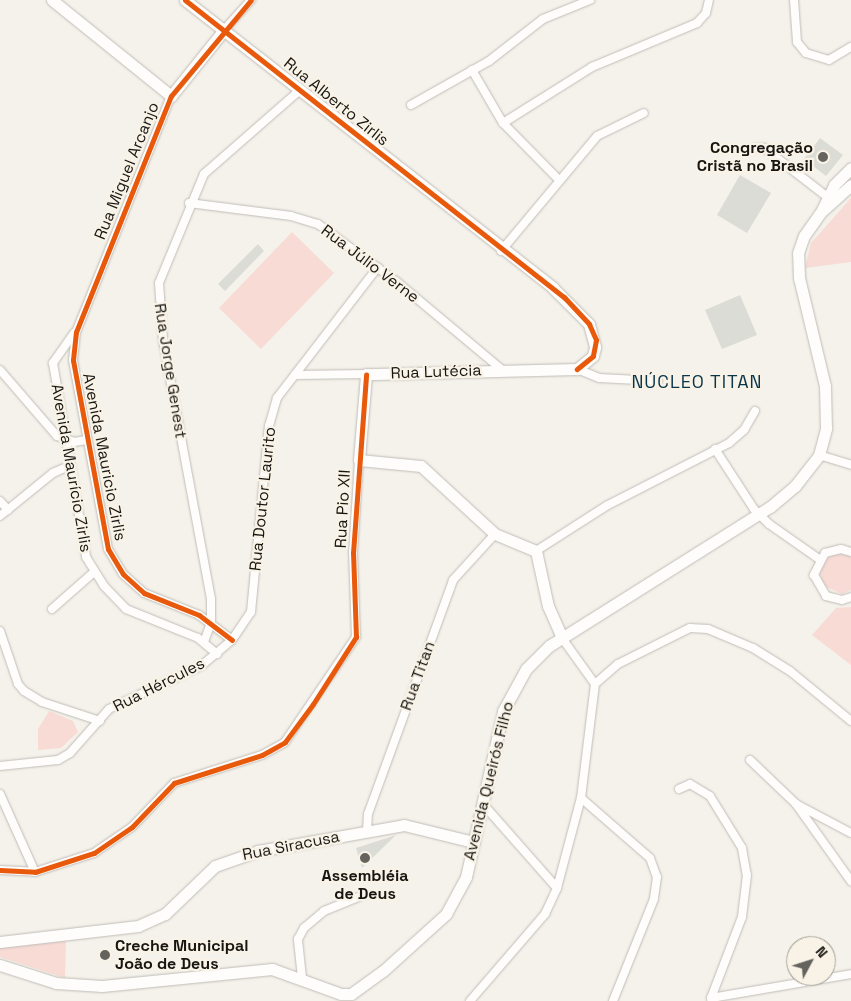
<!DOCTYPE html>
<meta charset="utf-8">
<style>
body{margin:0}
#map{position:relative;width:851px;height:1001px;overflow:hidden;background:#f5f2eb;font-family:"Space Grotesk",sans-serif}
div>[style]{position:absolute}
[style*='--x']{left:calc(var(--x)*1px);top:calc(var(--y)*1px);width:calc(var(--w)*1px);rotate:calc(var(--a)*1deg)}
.green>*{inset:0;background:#f7dbd4}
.building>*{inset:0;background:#dcdcd6}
.roads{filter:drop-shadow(0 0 1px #bfbcb7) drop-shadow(0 0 1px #bfbcb7)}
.street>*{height:8px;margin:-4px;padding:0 4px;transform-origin:4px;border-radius:4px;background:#fefdfc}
.secondary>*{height:11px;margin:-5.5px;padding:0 5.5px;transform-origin:5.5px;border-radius:5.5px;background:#fefdfc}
.cycleway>*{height:5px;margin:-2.5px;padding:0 2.5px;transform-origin:2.5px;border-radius:2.5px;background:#e8590c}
.dots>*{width:14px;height:14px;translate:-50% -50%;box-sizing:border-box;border:2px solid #f9f3e7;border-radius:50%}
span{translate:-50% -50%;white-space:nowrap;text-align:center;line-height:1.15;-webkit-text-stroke:4.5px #f9f3e7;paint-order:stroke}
.street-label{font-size:16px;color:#181612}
.poi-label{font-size:16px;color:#181612;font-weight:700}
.right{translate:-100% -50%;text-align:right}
.left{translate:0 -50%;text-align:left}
.neighbourhood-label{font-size:18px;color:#08364b;letter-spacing:1px}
.north{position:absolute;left:786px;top:936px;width:50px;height:50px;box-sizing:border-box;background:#f9f3e7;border:1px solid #9f9b92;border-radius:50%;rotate:50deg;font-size:14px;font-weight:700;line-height:20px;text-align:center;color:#181612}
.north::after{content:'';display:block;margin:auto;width:18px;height:22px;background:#65635e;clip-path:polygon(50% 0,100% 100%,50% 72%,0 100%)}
</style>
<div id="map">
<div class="green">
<i style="clip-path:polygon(851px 198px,851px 262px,805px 268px,811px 243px)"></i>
<i style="clip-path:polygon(292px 232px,334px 273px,261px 349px,219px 308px)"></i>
<i style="clip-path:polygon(835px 553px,851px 556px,851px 590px,842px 594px,824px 586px,820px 573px,824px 561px)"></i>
<i style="clip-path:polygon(851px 607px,851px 665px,812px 635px,836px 608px)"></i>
<i style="clip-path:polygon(49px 711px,73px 721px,78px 732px,61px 748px,38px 750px,38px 729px)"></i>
<i style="clip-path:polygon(66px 941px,65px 978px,0 957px,0 947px)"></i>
</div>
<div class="building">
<i style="clip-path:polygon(820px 138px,843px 155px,826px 176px,804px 159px)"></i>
<i style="clip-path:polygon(740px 175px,771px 193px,747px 233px,717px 215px)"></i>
<i style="clip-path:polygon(258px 244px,264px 251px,225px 291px,218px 284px)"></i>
<i style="clip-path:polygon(740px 295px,757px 335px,722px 349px,705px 310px)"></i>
<i style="clip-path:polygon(396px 835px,362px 868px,356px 848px)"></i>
</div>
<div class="roads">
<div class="street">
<i style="--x:794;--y:0;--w:42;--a:85.9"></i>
<i style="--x:797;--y:42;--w:14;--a:51"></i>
<i style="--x:806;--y:53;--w:24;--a:17"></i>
<i style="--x:829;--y:60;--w:26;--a:-31"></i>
<i style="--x:223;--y:31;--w:42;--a:-47.9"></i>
<i style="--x:472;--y:70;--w:61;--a:59.7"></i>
<i style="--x:503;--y:123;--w:80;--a:45.5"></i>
<i style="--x:171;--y:96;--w:254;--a:111.9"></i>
<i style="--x:76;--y:332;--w:28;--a:96"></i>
<i style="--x:73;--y:360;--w:192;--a:79.5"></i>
<i style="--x:108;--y:549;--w:29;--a:59"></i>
<i style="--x:123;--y:574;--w:28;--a:42"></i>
<i style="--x:144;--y:593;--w:59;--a:21.8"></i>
<i style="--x:199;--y:615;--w:41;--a:37.1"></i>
<i style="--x:411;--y:105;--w:90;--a:-29.4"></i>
<i style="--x:489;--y:61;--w:68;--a:-37.9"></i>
<i style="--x:543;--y:19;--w:51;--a:-22"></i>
<i style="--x:503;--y:123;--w:105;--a:-32.2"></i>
<i style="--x:592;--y:67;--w:114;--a:-22.7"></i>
<i style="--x:697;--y:23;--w:13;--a:-48"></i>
<i style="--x:706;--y:13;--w:13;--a:-77"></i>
<i style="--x:754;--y:148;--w:10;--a:0"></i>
<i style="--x:764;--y:148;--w:83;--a:37.7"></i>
<i style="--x:189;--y:203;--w:103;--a:7.3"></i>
<i style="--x:291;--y:216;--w:28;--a:17"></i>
<i style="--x:318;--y:224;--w:98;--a:36.3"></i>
<i style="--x:397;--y:282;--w:136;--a:39.9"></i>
<i style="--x:501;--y:251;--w:150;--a:-50.1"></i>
<i style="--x:597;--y:136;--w:52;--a:-26.1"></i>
<i style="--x:74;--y:333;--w:37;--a:125"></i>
<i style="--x:53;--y:363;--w:197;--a:80.3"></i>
<i style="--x:86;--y:557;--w:34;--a:58"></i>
<i style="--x:104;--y:586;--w:32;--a:46"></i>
<i style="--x:126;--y:609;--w:78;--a:21.9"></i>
<i style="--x:198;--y:638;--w:25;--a:40"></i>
<i style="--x:577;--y:369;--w:24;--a:22"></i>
<i style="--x:599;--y:378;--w:59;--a:2.9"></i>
<i style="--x:0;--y:370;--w:87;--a:49.2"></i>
<i style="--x:57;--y:436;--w:18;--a:19"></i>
<i style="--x:74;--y:442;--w:13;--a:-9"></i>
<i style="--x:295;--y:375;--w:71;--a:-0.8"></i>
<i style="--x:715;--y:449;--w:72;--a:57"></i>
<i style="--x:754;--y:509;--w:21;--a:45"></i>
<i style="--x:769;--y:524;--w:61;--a:35"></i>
<i style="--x:819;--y:455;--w:34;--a:17"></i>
<i style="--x:0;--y:501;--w:12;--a:48"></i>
<i style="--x:0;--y:516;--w:68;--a:-39.1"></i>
<i style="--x:53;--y:473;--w:17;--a:-24"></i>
<i style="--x:536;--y:551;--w:85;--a:-32.6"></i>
<i style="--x:608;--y:505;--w:136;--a:-27.1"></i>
<i style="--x:729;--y:443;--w:20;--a:-41"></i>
<i style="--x:744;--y:430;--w:22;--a:-60"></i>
<i style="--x:851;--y:552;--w:10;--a:-163"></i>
<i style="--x:841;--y:549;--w:16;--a:166"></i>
<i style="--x:825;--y:553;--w:25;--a:117"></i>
<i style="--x:814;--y:575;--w:24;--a:60"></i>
<i style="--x:826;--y:596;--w:16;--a:14"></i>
<i style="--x:842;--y:600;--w:9;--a:-18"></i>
<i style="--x:52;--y:609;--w:56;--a:-41.4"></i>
<i style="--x:0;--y:631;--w:56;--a:71.2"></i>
<i style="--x:18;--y:684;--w:9;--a:49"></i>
<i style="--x:24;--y:691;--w:21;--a:31"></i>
<i style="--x:42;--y:702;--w:61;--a:18.1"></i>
<i style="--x:204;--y:642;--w:20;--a:-70"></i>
<i style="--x:211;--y:623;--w:24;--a:-90"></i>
<i style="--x:211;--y:599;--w:263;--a:-100.5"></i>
<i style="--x:163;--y:340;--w:57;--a:-94"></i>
<i style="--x:159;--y:283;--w:118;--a:-67.6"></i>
<i style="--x:204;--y:174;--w:128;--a:-41.2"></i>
<i style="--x:595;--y:684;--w:30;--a:-41"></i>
<i style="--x:618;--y:664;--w:80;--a:-26.6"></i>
<i style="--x:690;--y:628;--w:18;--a:3"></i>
<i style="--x:708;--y:629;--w:49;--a:22.9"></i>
<i style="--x:753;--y:648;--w:44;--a:31.9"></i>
<i style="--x:790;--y:671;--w:79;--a:39.3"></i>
<i style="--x:750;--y:760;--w:64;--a:43.7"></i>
<i style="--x:796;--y:804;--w:95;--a:54.5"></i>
<i style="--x:0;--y:766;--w:58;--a:-5.9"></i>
<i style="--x:58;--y:760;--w:14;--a:-30"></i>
<i style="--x:70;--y:753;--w:59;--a:-48.4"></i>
<i style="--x:109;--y:709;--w:102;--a:-25.1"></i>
<i style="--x:201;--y:666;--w:40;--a:-40"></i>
<i style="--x:232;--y:640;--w:34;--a:-56"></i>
<i style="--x:251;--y:612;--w:187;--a:-84.5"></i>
<i style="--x:269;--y:426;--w:29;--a:-74"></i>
<i style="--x:277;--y:398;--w:165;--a:-52.4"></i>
<i style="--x:679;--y:789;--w:12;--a:-24"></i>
<i style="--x:690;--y:784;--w:23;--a:31"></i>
<i style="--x:710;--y:796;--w:61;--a:58.4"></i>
<i style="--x:742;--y:848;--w:27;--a:80"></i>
<i style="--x:747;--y:875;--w:42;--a:96.8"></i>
<i style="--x:742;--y:917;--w:87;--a:110.9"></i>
<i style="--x:0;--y:794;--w:85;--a:65.8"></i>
<i style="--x:581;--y:798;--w:91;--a:41"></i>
<i style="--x:650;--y:858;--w:20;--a:70"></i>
<i style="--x:657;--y:877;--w:22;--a:98"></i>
<i style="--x:654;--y:899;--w:110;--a:111.9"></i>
<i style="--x:482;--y:803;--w:113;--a:48.6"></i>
<i style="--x:796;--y:804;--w:62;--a:27.8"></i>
<i style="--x:367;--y:832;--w:18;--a:-87"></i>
<i style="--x:368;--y:814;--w:249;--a:-70"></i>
<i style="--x:453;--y:580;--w:62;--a:-47.6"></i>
<i style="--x:0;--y:870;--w:35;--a:3"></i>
<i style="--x:35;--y:872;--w:62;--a:-17.9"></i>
<i style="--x:94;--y:853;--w:46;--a:-34.4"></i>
<i style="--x:132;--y:827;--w:61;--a:-46.3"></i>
<i style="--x:174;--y:783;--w:92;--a:-17.7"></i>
<i style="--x:262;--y:755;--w:26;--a:-29"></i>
<i style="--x:285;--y:742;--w:127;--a:-55.9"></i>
<i style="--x:356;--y:637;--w:84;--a:-92"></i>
<i style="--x:353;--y:553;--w:93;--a:-86.3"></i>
<i style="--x:302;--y:978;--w:39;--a:-96"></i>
<i style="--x:298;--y:939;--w:13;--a:-61"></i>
<i style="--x:304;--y:928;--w:26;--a:-40"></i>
<i style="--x:324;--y:911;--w:45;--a:-22"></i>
<i style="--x:711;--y:998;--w:142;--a:-9.7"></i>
<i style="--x:470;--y:1001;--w:115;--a:-49.2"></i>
<i style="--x:545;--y:914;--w:29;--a:-65"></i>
<i style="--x:557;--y:888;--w:93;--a:-75.1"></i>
<i style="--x:581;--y:798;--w:115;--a:-83"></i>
<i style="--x:595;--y:684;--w:57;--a:-125.7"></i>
</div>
<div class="secondary">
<i style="--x:52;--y:0;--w:153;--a:38.9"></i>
<i style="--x:171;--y:96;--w:83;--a:-51.3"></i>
<i style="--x:185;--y:0;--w:467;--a:38"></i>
<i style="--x:553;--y:288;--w:51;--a:45"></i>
<i style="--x:589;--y:324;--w:24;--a:75"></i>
<i style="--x:595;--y:347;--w:9;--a:103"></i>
<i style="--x:593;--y:356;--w:21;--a:141"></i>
<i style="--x:577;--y:369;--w:211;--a:178.6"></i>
<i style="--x:366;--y:374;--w:13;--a:94"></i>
<i style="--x:365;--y:387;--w:73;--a:94.7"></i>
<i style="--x:359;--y:460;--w:62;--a:5.5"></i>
<i style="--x:421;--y:466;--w:100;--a:42.6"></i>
<i style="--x:495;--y:534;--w:44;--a:22.5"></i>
<i style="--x:536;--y:551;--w:56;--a:77.7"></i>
<i style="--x:548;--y:606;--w:35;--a:66"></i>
<i style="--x:822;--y:210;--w:28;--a:-64"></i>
<i style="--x:834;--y:185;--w:24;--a:-45"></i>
<i style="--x:0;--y:942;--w:139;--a:-6.6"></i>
<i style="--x:138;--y:926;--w:30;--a:-24"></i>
<i style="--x:165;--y:914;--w:69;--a:-43.8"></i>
<i style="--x:215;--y:866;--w:46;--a:-19.2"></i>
<i style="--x:258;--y:851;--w:148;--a:-10.1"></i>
<i style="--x:404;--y:825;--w:72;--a:13.7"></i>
<i style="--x:0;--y:965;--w:59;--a:17.8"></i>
<i style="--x:56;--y:983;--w:46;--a:3.7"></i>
<i style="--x:102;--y:986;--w:171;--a:-5.7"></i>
<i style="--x:272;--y:969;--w:73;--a:19.9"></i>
<i style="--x:341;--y:994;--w:10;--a:0"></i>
<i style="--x:351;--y:994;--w:39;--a:-36"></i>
<i style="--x:383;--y:971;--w:85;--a:-42.1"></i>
<i style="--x:446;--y:914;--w:42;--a:-61.6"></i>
<i style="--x:466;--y:877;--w:170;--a:-77.4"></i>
<i style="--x:503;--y:711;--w:48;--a:-61.3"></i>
<i style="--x:526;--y:669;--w:33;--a:-45"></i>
<i style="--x:549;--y:646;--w:261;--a:-32.2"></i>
<i style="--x:770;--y:507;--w:33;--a:-40"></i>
<i style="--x:795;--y:486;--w:39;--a:-52"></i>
<i style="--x:819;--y:455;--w:28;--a:-75"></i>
<i style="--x:826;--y:428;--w:42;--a:-91.4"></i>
<i style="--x:825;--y:386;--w:111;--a:-103.5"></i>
<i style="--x:799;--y:278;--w:25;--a:-92"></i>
<i style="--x:798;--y:253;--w:18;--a:-71"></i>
<i style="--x:804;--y:236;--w:29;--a:-55"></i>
<i style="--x:821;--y:212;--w:40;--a:-42"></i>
</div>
</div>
<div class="cycleway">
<i style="--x:185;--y:0;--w:482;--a:38.1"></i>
<i style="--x:564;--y:297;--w:37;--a:47"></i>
<i style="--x:589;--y:324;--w:17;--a:66"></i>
<i style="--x:596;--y:340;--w:16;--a:101"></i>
<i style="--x:593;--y:356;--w:21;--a:141"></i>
<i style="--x:232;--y:640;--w:41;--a:-142.9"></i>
<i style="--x:199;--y:615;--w:59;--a:-158.2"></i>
<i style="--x:144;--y:593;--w:28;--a:-138"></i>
<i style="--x:123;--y:574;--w:29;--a:-121"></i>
<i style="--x:108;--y:549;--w:192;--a:-100.5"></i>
<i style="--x:73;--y:360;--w:28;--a:-84"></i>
<i style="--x:76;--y:332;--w:254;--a:-68.1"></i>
<i style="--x:171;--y:96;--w:125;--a:-50.2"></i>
<i style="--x:0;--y:870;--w:35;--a:3"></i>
<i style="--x:35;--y:872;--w:62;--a:-17.9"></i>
<i style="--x:94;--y:853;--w:46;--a:-34.4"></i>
<i style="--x:132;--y:827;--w:61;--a:-46.3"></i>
<i style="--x:174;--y:783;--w:92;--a:-17.7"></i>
<i style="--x:262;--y:755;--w:26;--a:-29"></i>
<i style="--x:285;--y:742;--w:47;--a:-53.6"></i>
<i style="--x:313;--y:704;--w:80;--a:-57.3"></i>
<i style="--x:356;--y:637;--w:84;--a:-92"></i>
<i style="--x:353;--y:553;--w:179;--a:-85.8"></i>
</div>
<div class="dots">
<i style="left:823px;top:157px;background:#65635e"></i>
<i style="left:365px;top:858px;background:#65635e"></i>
<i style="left:105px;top:955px;background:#65635e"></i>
</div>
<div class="street-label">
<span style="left:336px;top:102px;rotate:39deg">Rua Alberto Zirlis</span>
<span style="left:127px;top:171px;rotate:-68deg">Rua Miguel Arcanjo</span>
<span style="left:370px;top:264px;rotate:37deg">Rua Júlio Verne</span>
<span style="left:170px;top:371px;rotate:81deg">Rua Jorge Genest</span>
<span style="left:436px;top:372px;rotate:-2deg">Rua Lutécia</span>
<span style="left:104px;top:457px;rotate:79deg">Avenida Mauricio Zirlis</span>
<span style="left:71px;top:468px;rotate:80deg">Avenida Maurício Zirlis</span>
<span style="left:263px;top:499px;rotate:-84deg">Rua Doutor Laurito</span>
<span style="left:343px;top:509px;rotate:-87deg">Rua Pio XII</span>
<span style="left:418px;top:676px;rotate:-70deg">Rua Titan</span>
<span style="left:159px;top:685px;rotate:-27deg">Rua Hércules</span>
<span style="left:489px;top:781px;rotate:-76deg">Avenida Queirós Filho</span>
<span style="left:291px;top:846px;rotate:-11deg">Rua Siracusa</span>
</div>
<div class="poi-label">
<span class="right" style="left:813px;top:157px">Congregação<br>Cristã no Brasil</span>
<span style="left:365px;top:885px">Assembléia<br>de Deus</span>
<span class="left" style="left:115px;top:955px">Creche Municipal<br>João de Deus</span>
</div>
<div class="neighbourhood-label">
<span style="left:697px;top:382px">NÚCLEO TITAN</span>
</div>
<div class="north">N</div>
</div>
